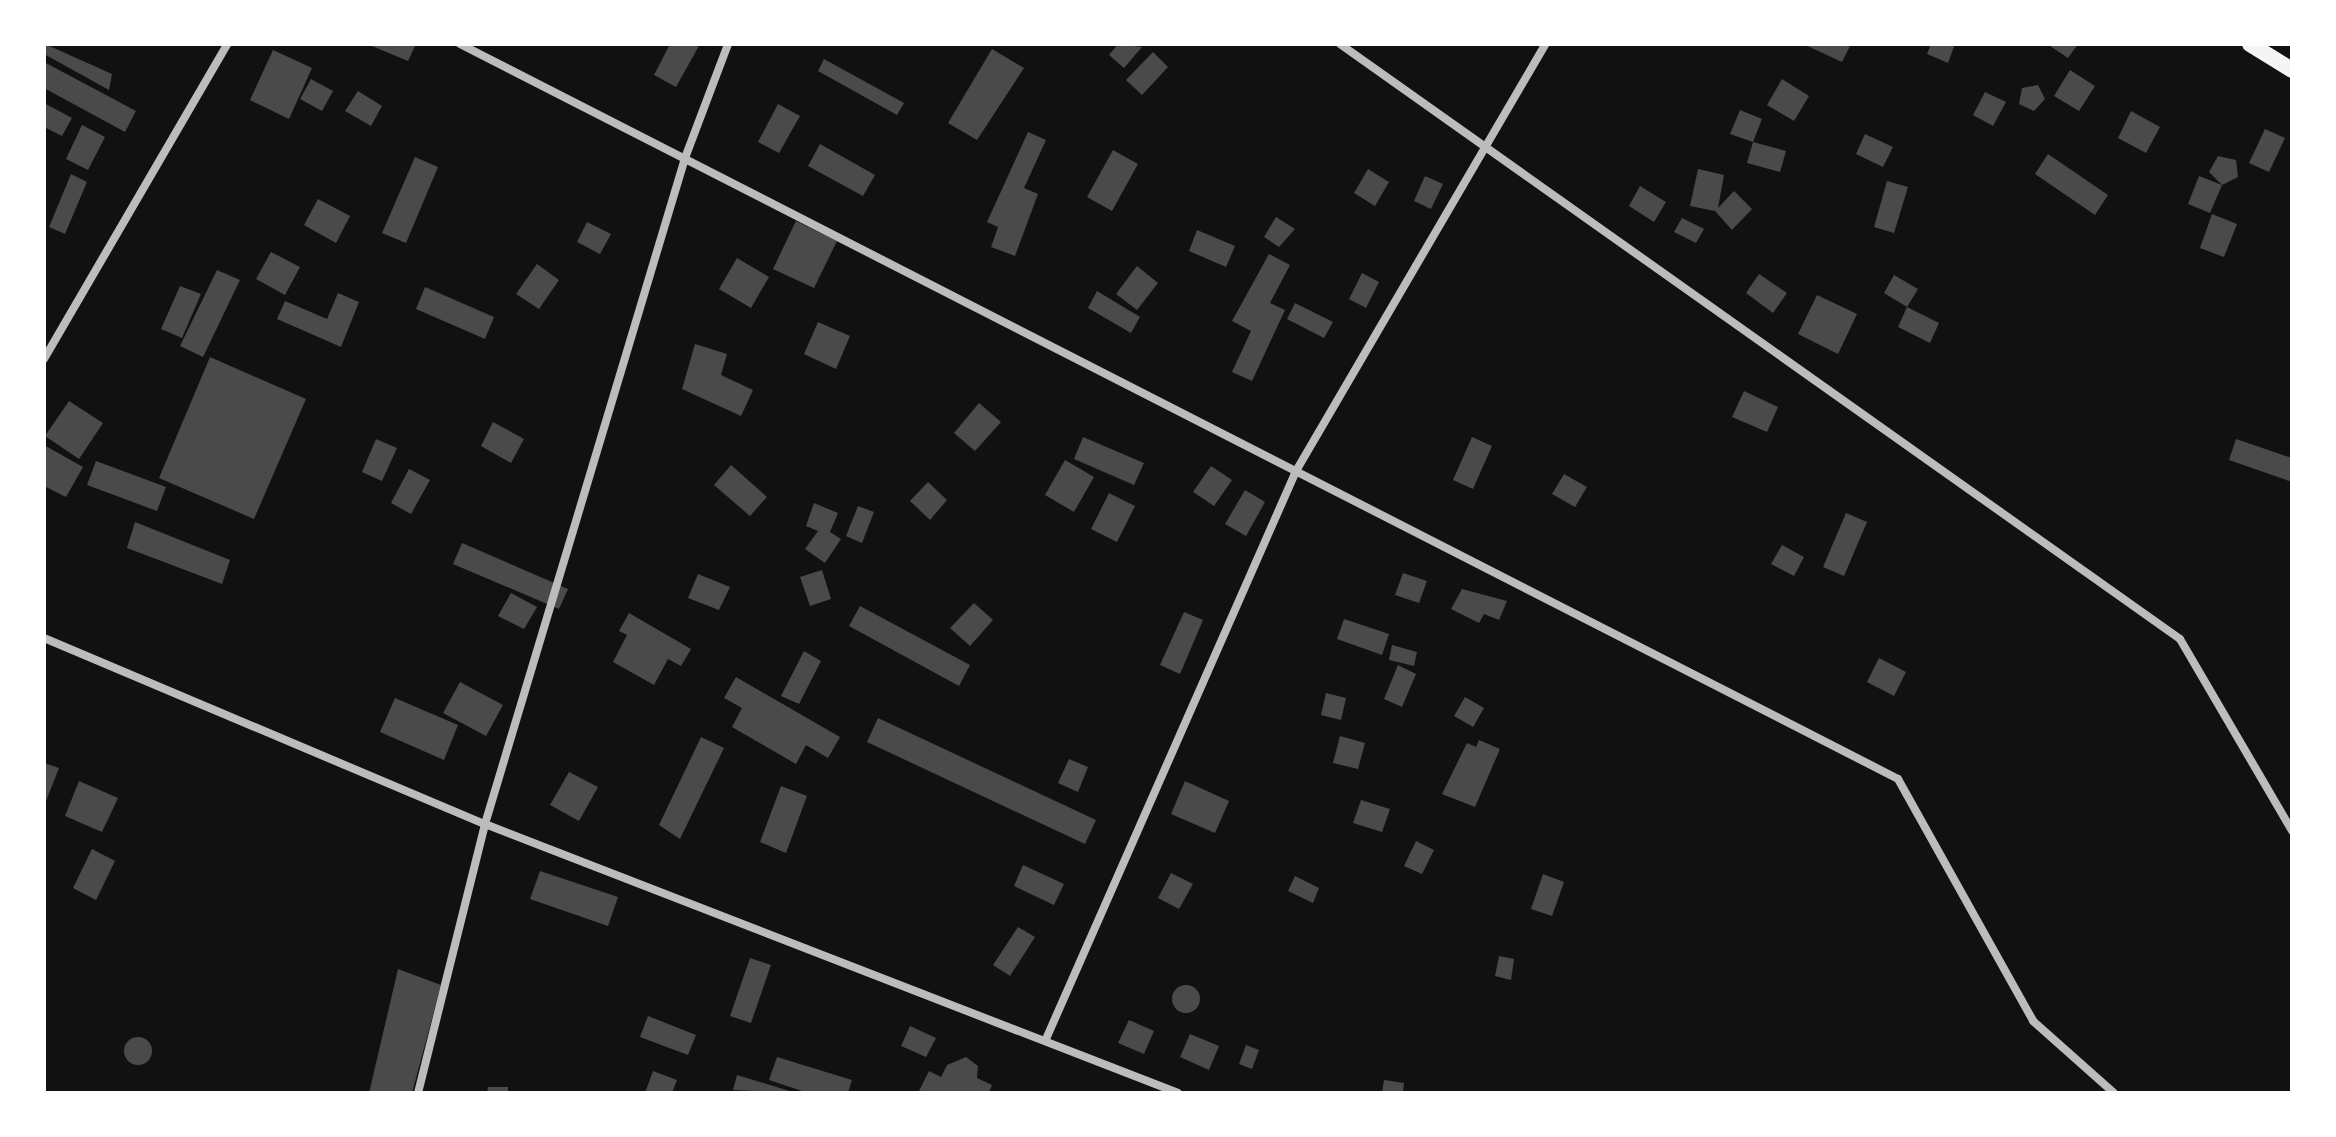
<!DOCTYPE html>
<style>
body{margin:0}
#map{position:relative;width:2336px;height:1137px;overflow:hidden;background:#111;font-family:Lato,sans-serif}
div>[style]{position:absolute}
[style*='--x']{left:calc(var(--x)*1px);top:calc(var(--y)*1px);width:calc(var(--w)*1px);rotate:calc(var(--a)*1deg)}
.building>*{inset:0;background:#4a4a4a}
.round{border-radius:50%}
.minor>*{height:8px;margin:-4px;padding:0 4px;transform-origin:4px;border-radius:4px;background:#bcbcbc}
.secondary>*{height:16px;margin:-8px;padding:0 8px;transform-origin:8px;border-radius:8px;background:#f5f5f5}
span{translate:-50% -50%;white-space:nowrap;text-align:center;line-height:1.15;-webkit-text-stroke:6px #fff;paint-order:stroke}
.frame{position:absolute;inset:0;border:46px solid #fff;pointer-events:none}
</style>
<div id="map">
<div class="building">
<i style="clip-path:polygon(45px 44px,112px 74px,109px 90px,44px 54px)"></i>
<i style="clip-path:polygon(367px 44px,416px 44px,408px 61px)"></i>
<i style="clip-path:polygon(670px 44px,700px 44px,676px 87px,654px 75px)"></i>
<i style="clip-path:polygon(1118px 44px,1142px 47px,1124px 68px,1109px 55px)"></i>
<i style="clip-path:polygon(1803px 44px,1851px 44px,1842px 62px)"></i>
<i style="clip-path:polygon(1931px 44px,1955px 44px,1948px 63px,1927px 54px)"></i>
<i style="clip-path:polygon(2047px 44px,2078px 44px,2068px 58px)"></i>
<i style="clip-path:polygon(992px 49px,1024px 68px,977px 140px,948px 123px)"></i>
<i style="clip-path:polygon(273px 50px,312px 68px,289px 119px,250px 100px)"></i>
<i style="clip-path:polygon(1153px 52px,1168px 67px,1142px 95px,1126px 80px)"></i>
<i style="clip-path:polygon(824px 59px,904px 103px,897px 115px,818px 71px)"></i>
<i style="clip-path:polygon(44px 62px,136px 111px,125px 132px,44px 88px)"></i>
<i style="clip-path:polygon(2070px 70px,2095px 86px,2079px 111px,2054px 96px)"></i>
<i style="clip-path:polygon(311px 79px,333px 91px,322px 111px,300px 99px)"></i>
<i style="clip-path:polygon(1782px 79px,1809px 96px,1794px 121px,1767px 105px)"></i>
<i style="clip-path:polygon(2038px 85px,2045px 99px,2034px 111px,2019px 104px,2022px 88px)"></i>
<i style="clip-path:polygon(358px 91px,382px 106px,371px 126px,345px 111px)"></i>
<i style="clip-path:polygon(1985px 92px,2006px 102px,1993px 126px,1973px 115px)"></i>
<i style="clip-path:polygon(44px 103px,72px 118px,62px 136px,44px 127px)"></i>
<i style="clip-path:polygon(778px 104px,800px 116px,779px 153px,758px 142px)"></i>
<i style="clip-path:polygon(1740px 110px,1762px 119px,1753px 142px,1786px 151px,1780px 172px,1747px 163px,1753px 142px,1730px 134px)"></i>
<i style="clip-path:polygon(2131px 111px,2160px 127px,2146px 153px,2118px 138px)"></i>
<i style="clip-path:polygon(82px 125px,105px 137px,88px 170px,66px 159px)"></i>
<i style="clip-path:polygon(2265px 129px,2285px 138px,2269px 172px,2249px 163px)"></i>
<i style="clip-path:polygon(1028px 132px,1046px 140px,1024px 188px,1038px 194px,1015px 256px,991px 247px,998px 227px,987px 222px)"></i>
<i style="clip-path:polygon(1865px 134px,1893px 147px,1883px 167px,1856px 154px)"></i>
<i style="clip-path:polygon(820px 144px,875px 175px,863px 196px,808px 166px)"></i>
<i style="clip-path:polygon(1113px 150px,1138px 164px,1112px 211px,1087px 197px)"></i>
<i style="clip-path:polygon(2048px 154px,2108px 195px,2095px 215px,2035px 174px)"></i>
<i style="clip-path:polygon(2218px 156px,2236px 160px,2238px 177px,2222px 185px,2209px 172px)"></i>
<i style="clip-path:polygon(415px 157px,438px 167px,406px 243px,382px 233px)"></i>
<i style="clip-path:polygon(1368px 169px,1389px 182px,1375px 206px,1354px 193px)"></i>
<i style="clip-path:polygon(1698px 169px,1724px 175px,1718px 208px,1734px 191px,1752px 209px,1732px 230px,1715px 211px,1690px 206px)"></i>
<i style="clip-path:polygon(71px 174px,87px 182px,65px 234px,49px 227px)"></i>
<i style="clip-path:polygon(1425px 176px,1443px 184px,1431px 209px,1414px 201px)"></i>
<i style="clip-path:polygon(2199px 176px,2222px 185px,2210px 213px,2188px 204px)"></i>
<i style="clip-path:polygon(1887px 181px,1908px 187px,1894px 233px,1874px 227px)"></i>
<i style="clip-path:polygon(1640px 186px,1666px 202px,1654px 222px,1629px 206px)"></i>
<i style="clip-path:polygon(318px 199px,350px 216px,336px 243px,304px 225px)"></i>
<i style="clip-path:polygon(2212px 214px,2237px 224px,2224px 257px,2200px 248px)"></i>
<i style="clip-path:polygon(1276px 217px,1295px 229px,1279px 247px,1264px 237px)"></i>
<i style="clip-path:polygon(1682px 218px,1704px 229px,1696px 243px,1674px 232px)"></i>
<i style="clip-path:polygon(796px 221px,837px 241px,814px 288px,773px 269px)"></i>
<i style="clip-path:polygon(587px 222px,611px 234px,600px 254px,577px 242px)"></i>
<i style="clip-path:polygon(1197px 230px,1235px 246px,1226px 267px,1189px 251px)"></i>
<i style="clip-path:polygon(271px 252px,300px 267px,285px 295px,256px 279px)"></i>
<i style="clip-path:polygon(1269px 254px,1290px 265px,1270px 303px,1285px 310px,1252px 381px,1232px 372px,1251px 331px,1232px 321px)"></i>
<i style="clip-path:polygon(737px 258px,769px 277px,751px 308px,719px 289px)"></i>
<i style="clip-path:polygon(537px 264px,559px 280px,539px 309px,516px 294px)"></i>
<i style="clip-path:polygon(1137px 266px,1158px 283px,1137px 310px,1116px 294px)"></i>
<i style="clip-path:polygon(217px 270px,240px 280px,203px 357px,180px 346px)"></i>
<i style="clip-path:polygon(1362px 273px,1379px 282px,1366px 308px,1349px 299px)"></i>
<i style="clip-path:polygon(1759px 274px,1787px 293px,1773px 313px,1746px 293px)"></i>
<i style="clip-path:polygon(1894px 275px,1918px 289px,1907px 307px,1884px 293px)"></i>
<i style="clip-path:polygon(180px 286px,201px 294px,182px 338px,161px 329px)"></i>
<i style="clip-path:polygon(425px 287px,494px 317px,485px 339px,416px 309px)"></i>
<i style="clip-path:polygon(1097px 291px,1140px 317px,1131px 333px,1088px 308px)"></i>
<i style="clip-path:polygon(338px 293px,359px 302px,341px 347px,277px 319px,285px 301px,327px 319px)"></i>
<i style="clip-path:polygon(1817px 295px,1857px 314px,1838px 354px,1798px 334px)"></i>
<i style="clip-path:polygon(1295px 303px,1333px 322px,1324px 338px,1287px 319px)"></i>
<i style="clip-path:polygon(1907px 307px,1939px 323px,1930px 343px,1898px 327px)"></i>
<i style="clip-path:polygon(818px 322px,850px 336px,836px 369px,804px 354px)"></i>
<i style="clip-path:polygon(695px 344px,727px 354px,721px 375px,753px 390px,741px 416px,682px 389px)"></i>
<i style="clip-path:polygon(210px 357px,306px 399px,254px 519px,159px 478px)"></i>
<i style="clip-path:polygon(1744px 391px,1778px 407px,1767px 432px,1732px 417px)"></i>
<i style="clip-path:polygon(69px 401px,103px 423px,79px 459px,45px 436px)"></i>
<i style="clip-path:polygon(979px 403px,1001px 422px,975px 451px,954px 433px)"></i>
<i style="clip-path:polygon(493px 422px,524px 439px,511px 463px,481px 446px)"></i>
<i style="clip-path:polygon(1083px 437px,1144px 463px,1134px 485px,1074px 459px)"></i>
<i style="clip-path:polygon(1472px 437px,1492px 446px,1473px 489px,1453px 480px)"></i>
<i style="clip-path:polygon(376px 439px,397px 448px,382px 481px,362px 472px)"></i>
<i style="clip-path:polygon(2236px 439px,2292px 458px,2292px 482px,2229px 460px)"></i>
<i style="clip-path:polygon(44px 445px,83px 467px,66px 497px,44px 486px)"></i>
<i style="clip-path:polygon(1065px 460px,1094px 477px,1074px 512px,1045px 495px)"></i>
<i style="clip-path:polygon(96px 461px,166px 487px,157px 511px,87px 485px)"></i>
<i style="clip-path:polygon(731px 465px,767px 497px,750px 516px,714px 485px)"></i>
<i style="clip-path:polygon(1211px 466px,1232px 480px,1214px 506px,1193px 492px)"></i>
<i style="clip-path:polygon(409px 469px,430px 480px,411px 514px,391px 503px)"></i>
<i style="clip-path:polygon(1564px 474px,1587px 487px,1575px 507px,1552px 494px)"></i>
<i style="clip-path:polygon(928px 482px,947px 500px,930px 520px,910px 501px)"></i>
<i style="clip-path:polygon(1245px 490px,1265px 502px,1246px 536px,1225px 524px)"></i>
<i style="clip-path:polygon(1109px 493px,1135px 506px,1117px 542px,1091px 529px)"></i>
<i style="clip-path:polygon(814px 503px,838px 513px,830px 532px,841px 539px,825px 563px,805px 549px,818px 531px,806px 526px)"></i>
<i style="clip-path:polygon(858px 506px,874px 512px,862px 543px,846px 536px)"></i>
<i style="clip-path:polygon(1846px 513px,1867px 522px,1844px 576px,1823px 567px)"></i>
<i style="clip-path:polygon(135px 522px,230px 560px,222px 584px,127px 548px)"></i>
<i style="clip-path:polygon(462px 543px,568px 589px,559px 609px,453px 564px)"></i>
<i style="clip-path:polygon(1782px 545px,1804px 557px,1794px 576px,1771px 564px)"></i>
<i style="clip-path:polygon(822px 570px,831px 599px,810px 606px,800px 577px)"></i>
<i style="clip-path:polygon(1403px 573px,1427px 581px,1419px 603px,1395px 595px)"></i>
<i style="clip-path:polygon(698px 574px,730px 587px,719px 610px,688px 598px)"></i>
<i style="clip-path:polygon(1462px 589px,1507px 601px,1499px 620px,1484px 614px,1479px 623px,1451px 609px)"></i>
<i style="clip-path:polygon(511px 593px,537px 607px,524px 629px,498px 616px)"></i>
<i style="clip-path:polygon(974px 603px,993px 620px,970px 646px,950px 628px)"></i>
<i style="clip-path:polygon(860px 606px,970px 665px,959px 686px,849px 626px)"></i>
<i style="clip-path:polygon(1184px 612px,1203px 620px,1180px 674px,1160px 665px)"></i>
<i style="clip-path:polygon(629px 613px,691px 649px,681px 666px,668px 659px,654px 685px,613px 662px,627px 635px,619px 631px)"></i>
<i style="clip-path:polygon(1344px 619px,1389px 634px,1382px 655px,1337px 639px)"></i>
<i style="clip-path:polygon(1392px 645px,1417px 652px,1414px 666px,1389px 660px)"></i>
<i style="clip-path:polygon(804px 651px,821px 661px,799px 704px,781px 696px)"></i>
<i style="clip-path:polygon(1879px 658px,1906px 672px,1894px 696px,1867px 682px)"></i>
<i style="clip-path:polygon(1398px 665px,1416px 674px,1402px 707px,1384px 699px)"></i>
<i style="clip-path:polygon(736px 677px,840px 737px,828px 758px,806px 745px,796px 764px,732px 727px,742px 708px,724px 698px)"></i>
<i style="clip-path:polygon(460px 682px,503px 705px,486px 736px,443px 713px)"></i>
<i style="clip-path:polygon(1326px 693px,1346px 698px,1341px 720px,1321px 715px)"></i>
<i style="clip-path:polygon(1465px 697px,1484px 708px,1473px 727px,1454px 716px)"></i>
<i style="clip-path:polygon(395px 698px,458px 725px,444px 760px,380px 732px)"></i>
<i style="clip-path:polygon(878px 718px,1096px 820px,1085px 844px,867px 742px)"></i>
<i style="clip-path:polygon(1340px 736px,1365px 743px,1358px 769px,1333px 763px)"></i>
<i style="clip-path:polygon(701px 737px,724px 748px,680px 839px,659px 825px)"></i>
<i style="clip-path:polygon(1479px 740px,1500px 749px,1475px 807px,1442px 794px,1467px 743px,1476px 747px)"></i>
<i style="clip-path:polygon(1069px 759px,1088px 767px,1078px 792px,1058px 783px)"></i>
<i style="clip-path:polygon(44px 763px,59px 768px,44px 806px)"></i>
<i style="clip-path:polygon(569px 772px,598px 787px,579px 821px,550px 805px)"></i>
<i style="clip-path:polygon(79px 781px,118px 798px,102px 832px,65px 816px)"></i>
<i style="clip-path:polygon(1185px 781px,1229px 801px,1215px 833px,1171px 814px)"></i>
<i style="clip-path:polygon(781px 786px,807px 796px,786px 853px,760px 842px)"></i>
<i style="clip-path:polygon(1361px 800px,1390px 809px,1382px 832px,1353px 823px)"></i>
<i style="clip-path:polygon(1416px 841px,1434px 850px,1422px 874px,1404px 866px)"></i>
<i style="clip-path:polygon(92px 849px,115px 861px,96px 900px,73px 888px)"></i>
<i style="clip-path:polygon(1023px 865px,1064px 884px,1054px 905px,1014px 886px)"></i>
<i style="clip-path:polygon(540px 871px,618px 897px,608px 926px,530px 899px)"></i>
<i style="clip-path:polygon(1171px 873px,1193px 884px,1179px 909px,1158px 898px)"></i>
<i style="clip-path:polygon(1543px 874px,1564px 882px,1552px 916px,1531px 909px)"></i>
<i style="clip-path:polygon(1295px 876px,1319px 888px,1313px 903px,1288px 891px)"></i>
<i style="clip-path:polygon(1018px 927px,1035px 937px,1010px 976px,993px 965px)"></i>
<i style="clip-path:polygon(1499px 956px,1514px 959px,1511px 980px,1495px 976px)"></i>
<i style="clip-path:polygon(750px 958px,771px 965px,751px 1023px,730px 1016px)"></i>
<i style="clip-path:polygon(398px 969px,441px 985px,412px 1093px,369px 1093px)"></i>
<i class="round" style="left:1172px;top:985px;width:28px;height:28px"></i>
<i style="clip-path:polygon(648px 1016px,696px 1035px,688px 1055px,640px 1037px)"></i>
<i style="clip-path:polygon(1129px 1020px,1154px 1031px,1144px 1054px,1118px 1043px)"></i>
<i style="clip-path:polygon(910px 1026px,936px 1038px,926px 1057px,901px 1046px)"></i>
<i style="clip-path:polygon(1190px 1034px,1219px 1046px,1209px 1070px,1180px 1057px)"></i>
<i class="round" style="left:124px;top:1037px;width:28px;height:28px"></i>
<i style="clip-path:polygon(1246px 1045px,1259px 1050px,1252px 1069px,1239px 1064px)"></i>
<i style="clip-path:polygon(777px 1057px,852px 1080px,848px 1093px,808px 1093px,769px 1080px)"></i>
<i style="clip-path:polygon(966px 1057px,978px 1066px,977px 1078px,992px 1085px,989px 1093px,918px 1093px,929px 1071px,941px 1077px,947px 1065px)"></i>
<i style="clip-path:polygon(653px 1071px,677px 1080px,672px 1093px,645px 1093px)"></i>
<i style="clip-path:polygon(737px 1075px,793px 1092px,792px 1093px,733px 1090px)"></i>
<i style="clip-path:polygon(1384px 1080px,1404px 1083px,1403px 1093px,1382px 1093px)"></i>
<i style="clip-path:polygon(488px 1087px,508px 1087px,508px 1093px,487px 1093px)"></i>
</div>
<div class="minor">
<i style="--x:460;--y:44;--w:1615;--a:27.07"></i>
<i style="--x:1898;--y:779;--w:277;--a:60.8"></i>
<i style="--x:2033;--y:1021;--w:108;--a:41.6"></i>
<i style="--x:1340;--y:44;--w:1029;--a:35.31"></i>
<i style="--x:2180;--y:639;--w:222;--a:59.7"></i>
<i style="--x:44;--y:359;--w:364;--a:-59.8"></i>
<i style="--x:44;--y:638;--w:479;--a:22.9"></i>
<i style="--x:485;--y:824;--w:743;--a:21.21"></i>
<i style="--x:1046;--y:1039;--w:621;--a:-66.24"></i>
<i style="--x:1296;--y:471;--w:495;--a:-59.7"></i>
<i style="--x:418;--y:1093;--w:277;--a:-76"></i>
<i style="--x:485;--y:824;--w:695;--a:-73.28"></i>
<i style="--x:685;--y:158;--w:122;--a:-69.3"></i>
</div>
<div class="secondary">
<i style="--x:2250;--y:44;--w:49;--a:31.8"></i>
</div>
<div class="frame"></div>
</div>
